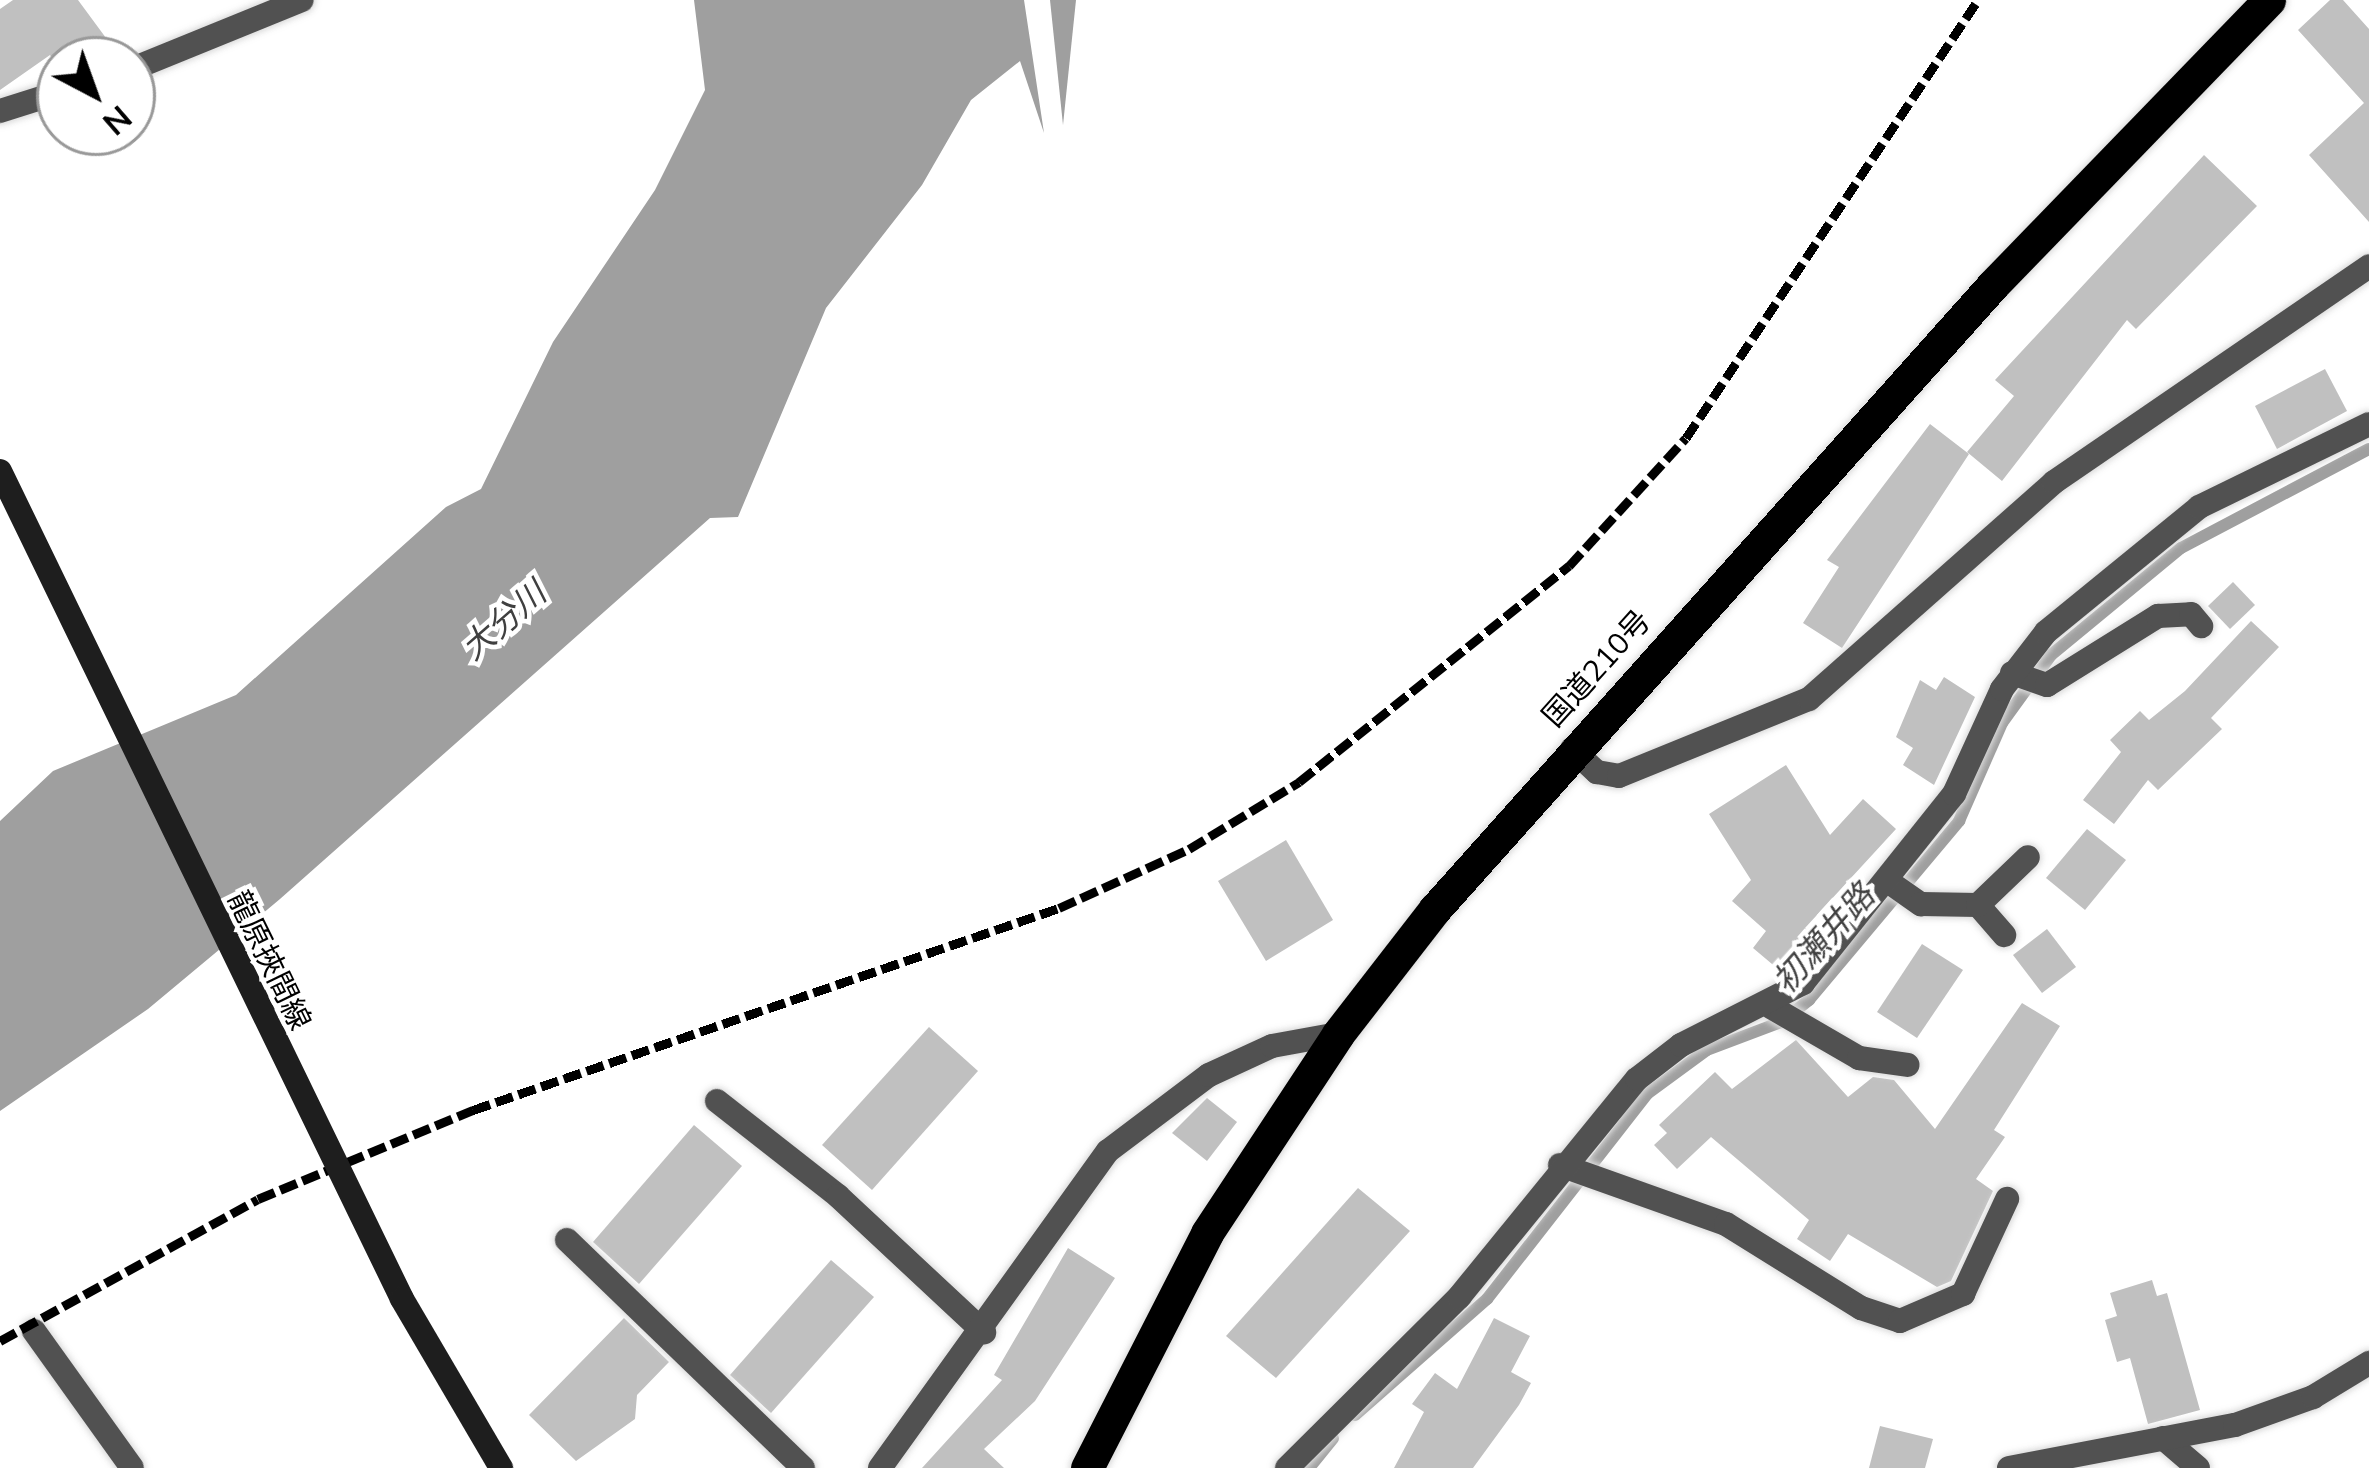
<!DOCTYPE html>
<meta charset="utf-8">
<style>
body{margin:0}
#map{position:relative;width:2369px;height:1468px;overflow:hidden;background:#fff;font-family:Mulish,"Noto Sans JP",sans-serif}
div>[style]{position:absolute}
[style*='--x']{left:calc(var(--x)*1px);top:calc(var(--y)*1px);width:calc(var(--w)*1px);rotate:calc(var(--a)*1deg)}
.water>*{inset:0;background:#9f9f9f}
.stream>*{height:12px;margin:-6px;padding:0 6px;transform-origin:6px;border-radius:6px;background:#9f9f9f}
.building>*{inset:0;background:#c0c0c0}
.roads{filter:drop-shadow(0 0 3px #dbdbdb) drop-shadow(0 0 3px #dbdbdb)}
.minor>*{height:24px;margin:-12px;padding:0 12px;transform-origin:12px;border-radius:12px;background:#515151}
.trunk>*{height:33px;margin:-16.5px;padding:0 16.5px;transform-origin:16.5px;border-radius:16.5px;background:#000}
.rail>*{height:9px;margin-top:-4.5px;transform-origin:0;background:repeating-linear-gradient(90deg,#000 0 18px,transparent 0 24px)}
.secondary-bridge>*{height:24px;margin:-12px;padding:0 12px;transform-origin:12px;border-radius:12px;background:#1e1e1e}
span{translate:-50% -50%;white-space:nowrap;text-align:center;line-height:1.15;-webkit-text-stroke:9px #fff;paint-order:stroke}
.street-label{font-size:30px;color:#000}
.water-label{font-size:33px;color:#404040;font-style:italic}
.north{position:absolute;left:36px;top:36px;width:120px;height:120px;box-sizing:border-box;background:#fff;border:3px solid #999;border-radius:50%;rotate:139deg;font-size:33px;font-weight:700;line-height:48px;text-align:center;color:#000}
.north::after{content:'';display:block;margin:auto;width:42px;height:54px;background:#000;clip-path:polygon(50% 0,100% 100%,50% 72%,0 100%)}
</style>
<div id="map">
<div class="water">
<i style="clip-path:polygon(694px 0,1024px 0,1044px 133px,1020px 61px,971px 100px,922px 185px,826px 308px,738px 517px,710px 518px,280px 899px,148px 1009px,0 1111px,0 821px,53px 771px,236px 695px,446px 507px,481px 489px,553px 342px,655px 190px,705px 90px)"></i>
<i style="clip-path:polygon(1050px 0,1076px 0,1063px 125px)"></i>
</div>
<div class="stream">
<i style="--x:1355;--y:1415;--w:176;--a:-41.3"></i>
<i style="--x:1487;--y:1299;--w:260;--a:-52"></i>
<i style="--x:1647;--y:1094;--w:74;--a:-36.3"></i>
<i style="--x:1707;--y:1050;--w:79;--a:-20.7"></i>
<i style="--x:1781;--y:1022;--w:36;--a:-38"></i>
<i style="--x:1809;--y:1000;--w:234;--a:-50"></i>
<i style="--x:1959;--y:821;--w:107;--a:-66.3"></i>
<i style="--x:2002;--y:723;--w:84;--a:-54.2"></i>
<i style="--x:2051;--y:655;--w:168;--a:-39.5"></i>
<i style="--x:2181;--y:548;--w:212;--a:-27.8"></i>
<i style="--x:1309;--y:1468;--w:38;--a:-51"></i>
</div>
<div class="building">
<i style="clip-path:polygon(13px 0,78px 0,106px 38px,60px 60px,60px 69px,50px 55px,0 90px,0 9px)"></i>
<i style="clip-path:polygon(2330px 0,2343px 0,2369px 29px,2369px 222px,2309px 155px,2364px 103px,2298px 30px)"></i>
<i style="clip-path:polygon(2204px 155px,2257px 206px,2136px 329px,2127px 320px,2002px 481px,1967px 452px,2014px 396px,1995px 380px)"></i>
<i style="clip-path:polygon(2325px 369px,2347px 411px,2277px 449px,2255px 406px)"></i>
<i style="clip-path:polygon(1930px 424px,1969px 454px,1842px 648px,1803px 623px,1839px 567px,1827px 560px)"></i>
<i style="clip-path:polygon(2233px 582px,2255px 605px,2230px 629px,2208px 606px)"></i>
<i style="clip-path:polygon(2251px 621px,2279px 647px,2211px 718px,2222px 729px,2158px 790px,2148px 780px,2114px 824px,2083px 800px,2121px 752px,2110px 740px,2140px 711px,2149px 720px,2185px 691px)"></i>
<i style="clip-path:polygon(1944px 677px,1975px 697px,1934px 785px,1903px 765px,1913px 748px,1896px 737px,1920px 680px,1936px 690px)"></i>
<i style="clip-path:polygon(1786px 765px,1830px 835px,1863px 799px,1896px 829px,1805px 928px,1817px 939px,1784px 974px,1753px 948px,1766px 931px,1732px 901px,1751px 880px,1709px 814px)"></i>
<i style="clip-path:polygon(2087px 829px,2126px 860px,2085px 910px,2046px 878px)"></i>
<i style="clip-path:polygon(1286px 840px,1333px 920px,1266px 961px,1218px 881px)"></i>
<i style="clip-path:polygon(2047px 929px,2076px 967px,2042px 993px,2013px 955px)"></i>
<i style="clip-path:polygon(1922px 944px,1963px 970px,1917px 1038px,1877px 1012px)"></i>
<i style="clip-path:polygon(2022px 1003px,2060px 1026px,1994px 1130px,2005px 1137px,1976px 1179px,1993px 1191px,1951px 1281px,1937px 1287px,1848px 1234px,1830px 1261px,1797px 1239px,1809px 1220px,1711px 1137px,1677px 1169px,1654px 1145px,1667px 1133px,1659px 1125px,1715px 1072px,1732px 1089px,1796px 1040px,1848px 1097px,1873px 1077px,1894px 1080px,1935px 1129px)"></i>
<i style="clip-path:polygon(929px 1027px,978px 1071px,872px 1190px,822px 1145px)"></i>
<i style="clip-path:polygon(1207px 1098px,1237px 1122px,1207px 1161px,1172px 1133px)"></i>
<i style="clip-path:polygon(694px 1125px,742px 1166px,639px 1284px,593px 1242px)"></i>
<i style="clip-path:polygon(1358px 1188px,1410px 1231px,1276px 1378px,1226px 1336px)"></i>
<i style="clip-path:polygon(1068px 1248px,1115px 1278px,1035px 1401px,984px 1449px,1004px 1468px,922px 1468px,1002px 1380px,994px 1375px)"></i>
<i style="clip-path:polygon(831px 1260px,874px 1297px,771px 1413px,730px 1375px)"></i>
<i style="clip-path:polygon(2152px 1280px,2157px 1296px,2167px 1293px,2200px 1410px,2148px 1424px,2130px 1358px,2117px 1362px,2105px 1320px,2117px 1316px,2110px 1293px)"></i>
<i style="clip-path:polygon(624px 1318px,669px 1362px,637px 1395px,635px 1419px,576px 1461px,529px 1415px)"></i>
<i style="clip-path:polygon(1494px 1318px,1530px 1336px,1511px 1372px,1531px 1383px,1519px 1405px,1473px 1468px,1394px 1468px,1424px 1412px,1412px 1404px,1435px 1373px,1457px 1389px)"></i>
<i style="clip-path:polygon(1880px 1426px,1933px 1439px,1925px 1468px,1869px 1468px)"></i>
</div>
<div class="roads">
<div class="minor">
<i style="--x:132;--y:69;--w:183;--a:-22.1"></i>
<i style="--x:0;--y:111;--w:63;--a:-17.6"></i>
<i style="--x:2012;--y:673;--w:37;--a:19"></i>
<i style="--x:2047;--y:685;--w:131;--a:-31.9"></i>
<i style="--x:2158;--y:616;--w:33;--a:-3"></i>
<i style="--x:2191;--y:614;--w:16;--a:50"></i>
<i style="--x:1572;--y:749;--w:34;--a:43"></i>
<i style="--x:1597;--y:772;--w:22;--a:10"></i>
<i style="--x:1619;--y:776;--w:205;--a:-22.1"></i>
<i style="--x:1809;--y:699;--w:327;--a:-41.5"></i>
<i style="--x:2054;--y:482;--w:382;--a:-34.4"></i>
<i style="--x:1889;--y:882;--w:39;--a:35"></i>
<i style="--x:1921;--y:904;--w:57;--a:1"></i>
<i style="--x:1978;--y:905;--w:40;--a:49"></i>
<i style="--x:1978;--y:905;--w:69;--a:-43.8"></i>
<i style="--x:1771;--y:1007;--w:102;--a:30.1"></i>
<i style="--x:1859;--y:1058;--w:49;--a:8.1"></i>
<i style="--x:717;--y:1101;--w:154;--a:38.1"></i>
<i style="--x:838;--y:1196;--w:200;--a:43"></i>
<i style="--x:1560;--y:1165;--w:176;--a:19.6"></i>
<i style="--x:1726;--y:1224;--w:159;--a:31.9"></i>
<i style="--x:1861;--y:1308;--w:41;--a:18.4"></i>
<i style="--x:1900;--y:1321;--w:69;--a:-23.2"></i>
<i style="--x:1963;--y:1294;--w:105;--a:-65.1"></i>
<i style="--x:567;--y:1240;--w:328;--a:44"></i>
<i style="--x:34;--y:1331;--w:168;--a:54.4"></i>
<i style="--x:2163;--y:1438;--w:46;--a:40.6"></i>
<i style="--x:880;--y:1468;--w:390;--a:-54.3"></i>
<i style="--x:1108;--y:1151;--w:126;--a:-37"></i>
<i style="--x:1209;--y:1075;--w:69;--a:-24.7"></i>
<i style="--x:1272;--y:1046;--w:67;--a:-10.3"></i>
<i style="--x:1287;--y:1468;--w:243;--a:-44.8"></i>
<i style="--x:1459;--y:1297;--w:281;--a:-50.8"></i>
<i style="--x:1637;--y:1079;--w:56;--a:-37.7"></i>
<i style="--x:1681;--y:1045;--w:137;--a:-26.9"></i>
<i style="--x:1803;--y:983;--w:242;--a:-51.4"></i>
<i style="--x:1954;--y:794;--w:115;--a:-65.4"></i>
<i style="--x:2002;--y:689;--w:72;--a:-52.3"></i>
<i style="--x:2046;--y:632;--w:198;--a:-39.2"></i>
<i style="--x:2199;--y:507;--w:189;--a:-26"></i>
<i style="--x:2009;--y:1468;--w:230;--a:-10.8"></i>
<i style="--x:2235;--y:1425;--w:83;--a:-19.7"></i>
<i style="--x:2313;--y:1397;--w:66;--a:-31.3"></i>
</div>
<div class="trunk">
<i style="--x:1087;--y:1468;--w:264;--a:-62.9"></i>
<i style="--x:1207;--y:1233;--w:238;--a:-56.6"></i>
<i style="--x:1338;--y:1034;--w:158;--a:-52.2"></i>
<i style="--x:1435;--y:909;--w:836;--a:-48.2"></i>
<i style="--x:1992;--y:286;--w:398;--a:-45.9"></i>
</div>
</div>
<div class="rail">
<i style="--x:0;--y:1341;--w:294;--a:-28.8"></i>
<i style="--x:258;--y:1199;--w:233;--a:-22.5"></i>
<i style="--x:473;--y:1110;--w:620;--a:-19.02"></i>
<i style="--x:1059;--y:908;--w:143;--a:-24.4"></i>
<i style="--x:1189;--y:849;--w:129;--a:-31.3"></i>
<i style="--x:1299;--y:782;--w:346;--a:-38.7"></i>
<i style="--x:1569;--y:566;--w:173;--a:-47.6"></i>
<i style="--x:1686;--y:438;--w:526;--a:-56.31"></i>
</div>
<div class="secondary-bridge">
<i style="--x:0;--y:471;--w:920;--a:64.1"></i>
<i style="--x:402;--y:1299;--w:196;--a:59.6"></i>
</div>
<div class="street-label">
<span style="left:1596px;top:668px;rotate:-48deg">国道210号</span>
<span style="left:270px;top:960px;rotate:64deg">龍原挾間線</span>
</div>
<div class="water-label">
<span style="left:503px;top:620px;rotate:-41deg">大分川</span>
<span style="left:1823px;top:938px;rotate:-48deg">初瀬井路</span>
</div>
<div class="north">N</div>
</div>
